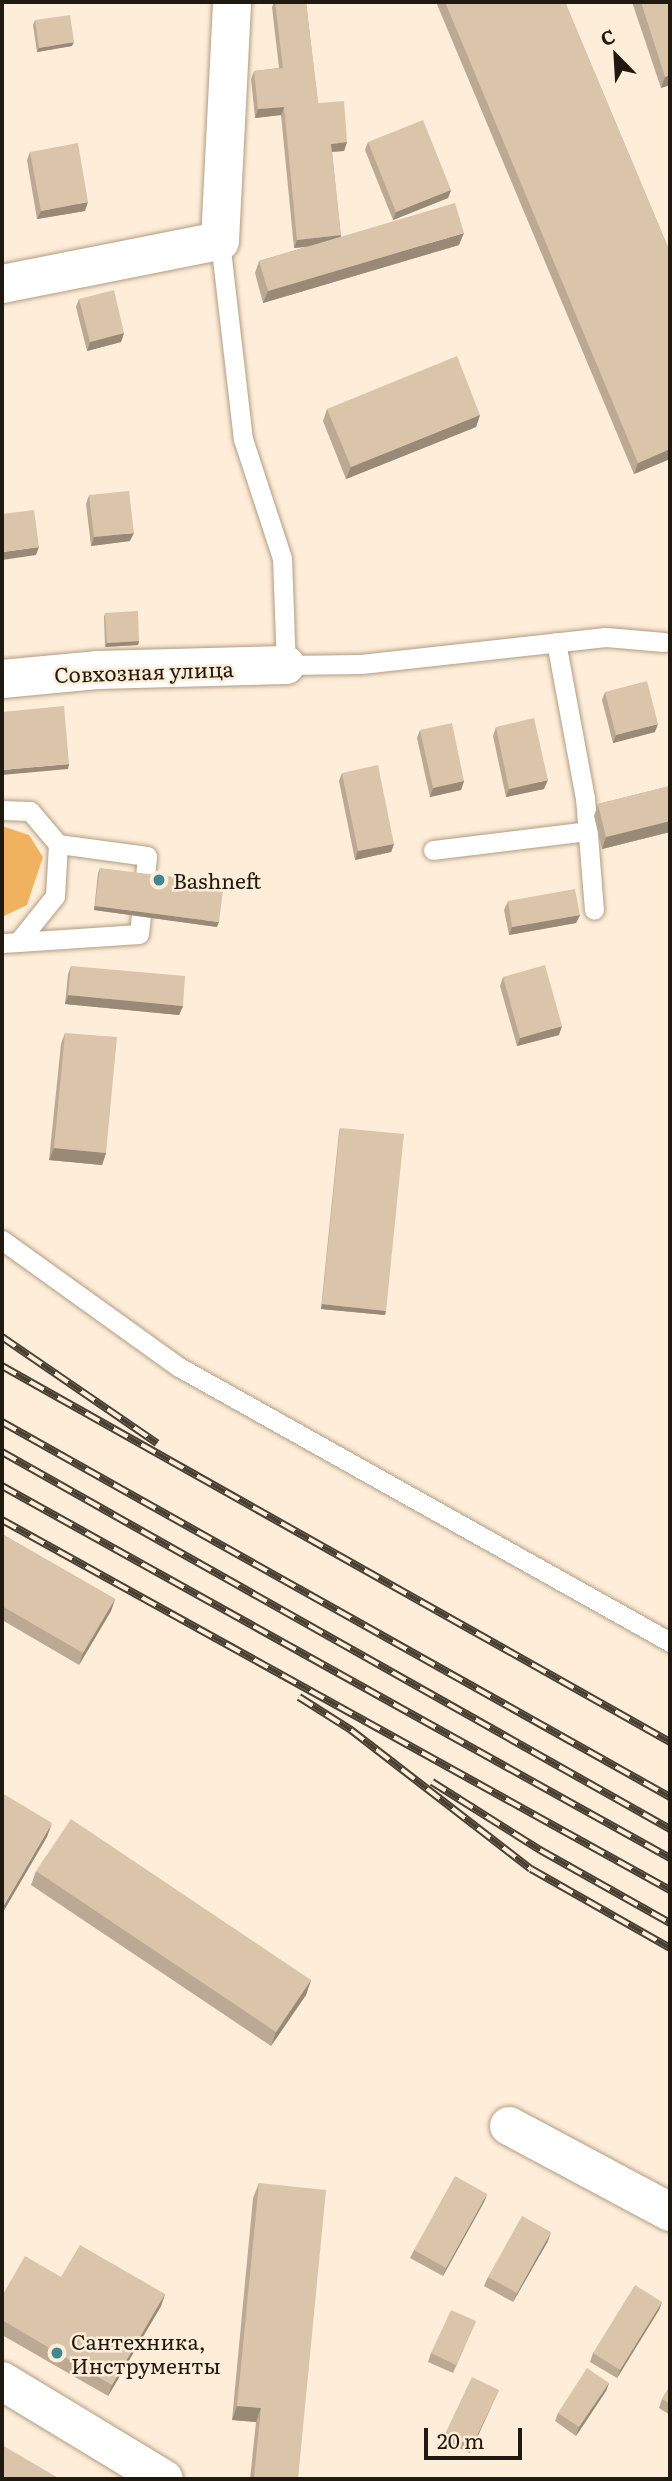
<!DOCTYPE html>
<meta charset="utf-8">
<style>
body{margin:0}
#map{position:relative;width:672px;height:2481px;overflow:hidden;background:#feedd8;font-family:Literata,serif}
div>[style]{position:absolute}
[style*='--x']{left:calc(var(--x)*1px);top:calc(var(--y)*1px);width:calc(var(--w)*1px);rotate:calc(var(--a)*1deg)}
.green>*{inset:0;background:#f0b25e}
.roads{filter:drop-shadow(0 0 2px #b19d84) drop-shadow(0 0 2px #b19d84)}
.lane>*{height:19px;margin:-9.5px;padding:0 9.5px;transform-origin:9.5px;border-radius:9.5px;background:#fff}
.street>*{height:38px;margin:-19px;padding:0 19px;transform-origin:19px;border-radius:19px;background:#fff}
.rail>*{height:8px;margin-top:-4px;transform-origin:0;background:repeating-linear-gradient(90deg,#feedd8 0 16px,#494034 0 32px);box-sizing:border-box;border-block:2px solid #494034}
.wall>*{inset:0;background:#bba993}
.shaded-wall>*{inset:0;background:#998a78}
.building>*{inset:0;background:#dac5ab}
.dots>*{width:19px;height:19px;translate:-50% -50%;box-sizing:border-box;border:4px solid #feedd8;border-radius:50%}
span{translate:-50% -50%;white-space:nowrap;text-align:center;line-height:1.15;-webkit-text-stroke:5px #feedd8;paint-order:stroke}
.street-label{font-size:21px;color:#20190f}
.poi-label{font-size:21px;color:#20190f}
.left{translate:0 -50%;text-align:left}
.frame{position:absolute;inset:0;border:4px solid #20190f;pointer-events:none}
.north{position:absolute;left:581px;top:21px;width:70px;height:70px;-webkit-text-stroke:5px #feedd8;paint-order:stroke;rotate:336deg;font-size:19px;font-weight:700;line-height:28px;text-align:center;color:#20190f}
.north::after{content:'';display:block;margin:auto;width:24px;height:32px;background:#20190f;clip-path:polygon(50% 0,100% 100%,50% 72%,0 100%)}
.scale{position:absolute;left:424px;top:2428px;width:98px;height:32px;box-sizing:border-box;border:4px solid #20190f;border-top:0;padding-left:9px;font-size:21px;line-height:24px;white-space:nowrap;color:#20190f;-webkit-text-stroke:5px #feedd8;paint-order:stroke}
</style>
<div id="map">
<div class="green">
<i style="clip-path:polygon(2px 826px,29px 835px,43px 857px,27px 905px,2px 917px)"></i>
</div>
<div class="roads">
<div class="lane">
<i style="--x:220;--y:241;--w:199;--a:83.4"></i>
<i style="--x:243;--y:439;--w:125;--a:71.9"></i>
<i style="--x:282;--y:558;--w:107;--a:87.9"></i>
<i style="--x:286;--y:665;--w:75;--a:-0.8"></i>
<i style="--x:361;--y:664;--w:246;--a:-6.3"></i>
<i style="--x:606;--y:637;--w:58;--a:4.9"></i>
<i style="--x:556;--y:642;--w:159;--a:79.5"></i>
<i style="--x:585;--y:798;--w:112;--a:85.4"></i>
<i style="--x:2;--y:810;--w:28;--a:2"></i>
<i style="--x:30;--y:811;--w:43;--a:49.7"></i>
<i style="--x:58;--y:844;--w:52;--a:93.3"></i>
<i style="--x:55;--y:896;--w:59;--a:128.8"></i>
<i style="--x:18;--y:942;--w:16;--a:176"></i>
<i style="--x:433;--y:850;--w:156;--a:-7"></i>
<i style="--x:18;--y:942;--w:121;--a:-3.8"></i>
<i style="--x:139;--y:934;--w:78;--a:-84.1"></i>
<i style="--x:147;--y:856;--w:90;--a:-172.3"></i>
<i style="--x:2;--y:1240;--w:218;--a:35.7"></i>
<i style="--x:179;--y:1367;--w:563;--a:29.25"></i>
</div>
<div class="street">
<i style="--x:2;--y:284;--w:222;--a:-11.2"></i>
<i style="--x:220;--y:241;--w:239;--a:-87.1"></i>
<i style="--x:2;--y:679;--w:95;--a:-5.4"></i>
<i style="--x:97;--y:670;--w:189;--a:-1.5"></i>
<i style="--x:509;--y:2126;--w:183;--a:28.1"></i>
<i style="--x:2;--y:2381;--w:189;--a:31.2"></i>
</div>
</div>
<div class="rail">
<i style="--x:2;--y:1337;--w:188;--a:34.4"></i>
<i style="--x:2;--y:1366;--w:767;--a:29.37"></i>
<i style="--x:2;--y:1422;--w:766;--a:29.31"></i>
<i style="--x:2;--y:1452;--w:767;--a:29.44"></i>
<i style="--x:2;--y:1486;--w:765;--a:29.11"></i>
<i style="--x:2;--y:1520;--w:764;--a:28.98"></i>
<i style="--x:299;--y:1697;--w:62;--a:32.4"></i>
<i style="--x:351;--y:1730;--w:227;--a:37.7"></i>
<i style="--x:531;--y:1869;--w:160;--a:29.6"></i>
<i style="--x:432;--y:1782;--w:128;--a:32.2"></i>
<i style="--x:540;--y:1850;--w:149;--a:29.3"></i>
</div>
<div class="wall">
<i style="clip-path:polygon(274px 2px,306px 2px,318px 103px,347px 142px,344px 151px,332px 152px,341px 237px,459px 245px,263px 303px,255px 273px,259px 261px,306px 247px,294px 248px,281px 115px,255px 118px,251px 79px,254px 71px,279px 68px,272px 7px)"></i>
<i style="clip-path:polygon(436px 2px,565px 2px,670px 252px,670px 459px,634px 474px)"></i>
<i style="clip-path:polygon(632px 2px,670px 2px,670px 85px,661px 88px)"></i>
<i style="clip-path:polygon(35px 20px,72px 46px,37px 52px,33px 25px)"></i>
<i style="clip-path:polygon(368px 142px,451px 190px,448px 198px,393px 220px,365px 150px)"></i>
<i style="clip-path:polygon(30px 152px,85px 211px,37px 219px,27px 160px)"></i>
<i style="clip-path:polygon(79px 299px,124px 333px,121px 342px,87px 351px,76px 307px)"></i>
<i style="clip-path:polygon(327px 409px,480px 415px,476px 427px,346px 479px,323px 421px)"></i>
<i style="clip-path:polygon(89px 495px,130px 541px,91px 546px,86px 504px)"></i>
<i style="clip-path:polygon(105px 613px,139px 641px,138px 645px,105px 647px,104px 617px)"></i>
<i style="clip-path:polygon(605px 692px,655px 732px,613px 743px,602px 700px)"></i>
<i style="clip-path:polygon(496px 727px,544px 789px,506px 797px,493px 736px)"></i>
<i style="clip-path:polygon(420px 730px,464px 781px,461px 790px,430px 797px,417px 738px)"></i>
<i style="clip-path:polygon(342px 773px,394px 844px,391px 852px,355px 860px,339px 781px)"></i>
<i style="clip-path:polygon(670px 786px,670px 832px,602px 849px,594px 816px,598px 804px)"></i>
<i style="clip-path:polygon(100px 868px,217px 927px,94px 910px,98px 873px)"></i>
<i style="clip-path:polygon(508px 901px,580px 915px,576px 923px,509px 935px,504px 910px)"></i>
<i style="clip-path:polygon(71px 966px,183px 1006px,179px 1015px,65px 1004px,68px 974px)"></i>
<i style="clip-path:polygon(503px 977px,559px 1035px,517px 1046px,500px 986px)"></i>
<i style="clip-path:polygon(65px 1033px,106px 1153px,102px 1165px,49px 1160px,61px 1044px)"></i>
<i style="clip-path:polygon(340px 1128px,385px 1315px,321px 1309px,339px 1132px)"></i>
<i style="clip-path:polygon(2px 1534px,115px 1599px,111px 1611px,79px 1665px,2px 1620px)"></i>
<i style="clip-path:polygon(36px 1871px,311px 1980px,306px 1995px,271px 2046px,31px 1885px)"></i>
<i style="clip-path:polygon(259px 2183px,298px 2479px,250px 2479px,256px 2422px,232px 2420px,253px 2198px)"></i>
<i style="clip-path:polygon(487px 2194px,484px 2202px,443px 2276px,410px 2258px,414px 2250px)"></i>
<i style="clip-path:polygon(548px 2241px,513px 2302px,484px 2286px,488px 2277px)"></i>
<i style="clip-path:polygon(61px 2277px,165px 2294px,161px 2306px,108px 2396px,2px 2335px,2px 2296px)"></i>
<i style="clip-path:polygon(662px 2302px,659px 2310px,617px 2378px,590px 2362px,593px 2353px)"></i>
<i style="clip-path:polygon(476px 2321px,453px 2373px,428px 2362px,431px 2353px)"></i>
<i style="clip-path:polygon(609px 2383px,606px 2391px,576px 2436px,555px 2421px,558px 2413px)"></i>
<i style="clip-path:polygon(670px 2386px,670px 2415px,659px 2408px,662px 2399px)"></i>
<i style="clip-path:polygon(499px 2390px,470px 2453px,443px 2441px,446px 2432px)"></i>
</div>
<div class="shaded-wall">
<i style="clip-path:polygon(74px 42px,72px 46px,37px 52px,39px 48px)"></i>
<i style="clip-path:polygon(670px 75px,670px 85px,661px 88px,665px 77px)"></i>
<i style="clip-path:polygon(284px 107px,281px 115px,255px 118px,258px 109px)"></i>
<i style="clip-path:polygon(347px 142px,344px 151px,328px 152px,331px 144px)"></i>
<i style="clip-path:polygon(451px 190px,448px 198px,393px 220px,396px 212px)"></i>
<i style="clip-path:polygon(88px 202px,85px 211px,37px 219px,41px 211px)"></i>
<i style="clip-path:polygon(464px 233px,459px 245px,263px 303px,268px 291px)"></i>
<i style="clip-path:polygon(341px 235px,338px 243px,294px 248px,297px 240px)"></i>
<i style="clip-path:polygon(124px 333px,121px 342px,87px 351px,90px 342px)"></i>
<i style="clip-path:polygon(480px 415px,476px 427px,346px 479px,351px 467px)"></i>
<i style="clip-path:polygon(670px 449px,670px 459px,634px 474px,638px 463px)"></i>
<i style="clip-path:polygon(134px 533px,130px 541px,91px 546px,94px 537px)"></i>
<i style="clip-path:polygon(39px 547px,36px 555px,2px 560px,3px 552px)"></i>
<i style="clip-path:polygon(139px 641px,138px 645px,105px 647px,107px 643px)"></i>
<i style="clip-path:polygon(658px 724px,655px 732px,613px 743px,616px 735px)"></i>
<i style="clip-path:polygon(69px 764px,68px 769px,2px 775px,2px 770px)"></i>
<i style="clip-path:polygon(548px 780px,544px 789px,506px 797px,509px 789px)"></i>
<i style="clip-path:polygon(464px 781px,461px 790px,430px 797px,433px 788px)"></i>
<i style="clip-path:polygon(670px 821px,670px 832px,602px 849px,606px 837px)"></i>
<i style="clip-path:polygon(394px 844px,391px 852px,355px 860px,358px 851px)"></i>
<i style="clip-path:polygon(95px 906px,219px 922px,217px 927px,94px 910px)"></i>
<i style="clip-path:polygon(580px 915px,576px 923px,509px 935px,512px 927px)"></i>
<i style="clip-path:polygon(68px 995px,183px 1006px,179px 1015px,65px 1004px)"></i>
<i style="clip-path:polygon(562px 1026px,559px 1035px,517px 1046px,520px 1038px)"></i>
<i style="clip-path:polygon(54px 1148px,106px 1153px,102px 1165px,49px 1160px)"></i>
<i style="clip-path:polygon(322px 1304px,386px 1311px,385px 1315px,321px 1309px)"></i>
<i style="clip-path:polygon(115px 1599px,111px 1611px,79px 1665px,83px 1653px)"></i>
<i style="clip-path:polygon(52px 1823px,47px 1837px,2px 1914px,4px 1905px)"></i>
<i style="clip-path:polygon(311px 1980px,306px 1995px,271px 2046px,276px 2032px)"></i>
<i style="clip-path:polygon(487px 2194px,484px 2202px,443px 2276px,446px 2268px)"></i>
<i style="clip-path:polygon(551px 2232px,548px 2241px,513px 2302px,517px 2293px)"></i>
<i style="clip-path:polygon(165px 2294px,161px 2306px,108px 2396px,112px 2385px)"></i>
<i style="clip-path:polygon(662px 2302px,659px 2310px,617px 2378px,620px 2370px)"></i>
<i style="clip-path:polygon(609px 2383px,606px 2391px,576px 2436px,579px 2427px)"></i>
<i style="clip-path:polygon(499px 2390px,495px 2398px,470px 2453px,473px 2444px)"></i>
<i style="clip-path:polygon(237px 2406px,261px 2408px,256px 2422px,232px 2420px)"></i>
</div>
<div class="building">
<i style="clip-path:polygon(275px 2px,306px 2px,318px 103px,344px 101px,347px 142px,331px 144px,341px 235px,297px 240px,284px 107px,258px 109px,254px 71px,283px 68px)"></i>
<i style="clip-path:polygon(445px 2px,565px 2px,670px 252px,670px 449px,638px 463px)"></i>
<i style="clip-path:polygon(641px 2px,670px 2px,670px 75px,665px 77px)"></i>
<i style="clip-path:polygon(70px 15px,74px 42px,39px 48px,35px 20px)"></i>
<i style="clip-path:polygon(423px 120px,451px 190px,396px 212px,368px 142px)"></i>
<i style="clip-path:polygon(78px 143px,88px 202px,41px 211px,30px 152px)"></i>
<i style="clip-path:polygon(455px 203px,464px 233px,268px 291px,259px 261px)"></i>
<i style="clip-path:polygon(114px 290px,124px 333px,90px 342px,79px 299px)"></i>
<i style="clip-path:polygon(457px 356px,480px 415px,351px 467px,327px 409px)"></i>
<i style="clip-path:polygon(129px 491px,134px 533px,94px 537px,89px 495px)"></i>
<i style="clip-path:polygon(34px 510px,39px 547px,3px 552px,2px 543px,2px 514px)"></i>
<i style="clip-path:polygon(138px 611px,139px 641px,107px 643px,105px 613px)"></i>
<i style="clip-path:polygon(647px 681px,658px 724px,616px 735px,605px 692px)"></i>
<i style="clip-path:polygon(64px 706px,69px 764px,2px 770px,2px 712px)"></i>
<i style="clip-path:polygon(534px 718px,548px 780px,509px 789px,496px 727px)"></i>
<i style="clip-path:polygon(452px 723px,464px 781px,433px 788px,420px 730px)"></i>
<i style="clip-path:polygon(378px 765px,394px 844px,358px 851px,342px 773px)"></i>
<i style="clip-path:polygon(670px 786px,670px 821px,606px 837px,598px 804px)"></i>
<i style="clip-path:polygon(100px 868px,198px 880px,197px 886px,199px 880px,224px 883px,219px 922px,95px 906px)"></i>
<i style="clip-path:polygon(575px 889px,580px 915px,512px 927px,508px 901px)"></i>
<i style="clip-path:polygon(545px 965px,562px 1026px,520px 1038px,503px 977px)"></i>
<i style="clip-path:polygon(71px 966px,185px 976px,183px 1006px,68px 995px)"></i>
<i style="clip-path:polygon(65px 1033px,117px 1037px,106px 1153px,54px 1148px)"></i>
<i style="clip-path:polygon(340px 1128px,404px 1134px,386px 1311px,322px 1304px)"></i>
<i style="clip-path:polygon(2px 1534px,115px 1599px,83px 1653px,2px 1606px)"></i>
<i style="clip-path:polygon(2px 1793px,52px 1823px,4px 1905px,2px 1904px)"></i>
<i style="clip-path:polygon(71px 1819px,311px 1980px,276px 2032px,36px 1871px)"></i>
<i style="clip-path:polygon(455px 2176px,487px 2194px,446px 2268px,414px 2250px)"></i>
<i style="clip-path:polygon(259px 2183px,326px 2190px,298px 2479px,274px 2479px,254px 2477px,261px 2408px,237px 2406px)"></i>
<i style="clip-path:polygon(522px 2216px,551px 2232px,517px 2293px,488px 2277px)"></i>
<i style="clip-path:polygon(80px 2245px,165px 2294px,112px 2385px,2px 2320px,2px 2296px,25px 2256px,61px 2277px)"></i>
<i style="clip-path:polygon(635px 2285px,662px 2302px,620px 2370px,593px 2353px)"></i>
<i style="clip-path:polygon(451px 2310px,476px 2321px,456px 2365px,431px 2353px)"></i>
<i style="clip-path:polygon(587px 2368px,609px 2383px,579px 2427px,558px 2413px)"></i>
<i style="clip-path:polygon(472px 2377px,499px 2390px,473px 2444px,446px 2432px)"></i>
<i style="clip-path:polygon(670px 2386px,670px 2404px,662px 2399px)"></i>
<i style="clip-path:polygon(2px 2445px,60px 2479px,2px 2479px)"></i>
</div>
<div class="dots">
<i style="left:159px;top:880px;background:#408790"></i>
<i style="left:57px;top:2353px;background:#408790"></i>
</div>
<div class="street-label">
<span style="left:144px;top:671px;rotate:-2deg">Совхозная улица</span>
</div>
<div class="poi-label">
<span class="left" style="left:173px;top:880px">Bashneft</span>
<span class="left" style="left:71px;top:2353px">Сантехника,<br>Инструменты</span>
</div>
<div class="frame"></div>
<div class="north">С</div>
<div class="scale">20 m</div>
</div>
